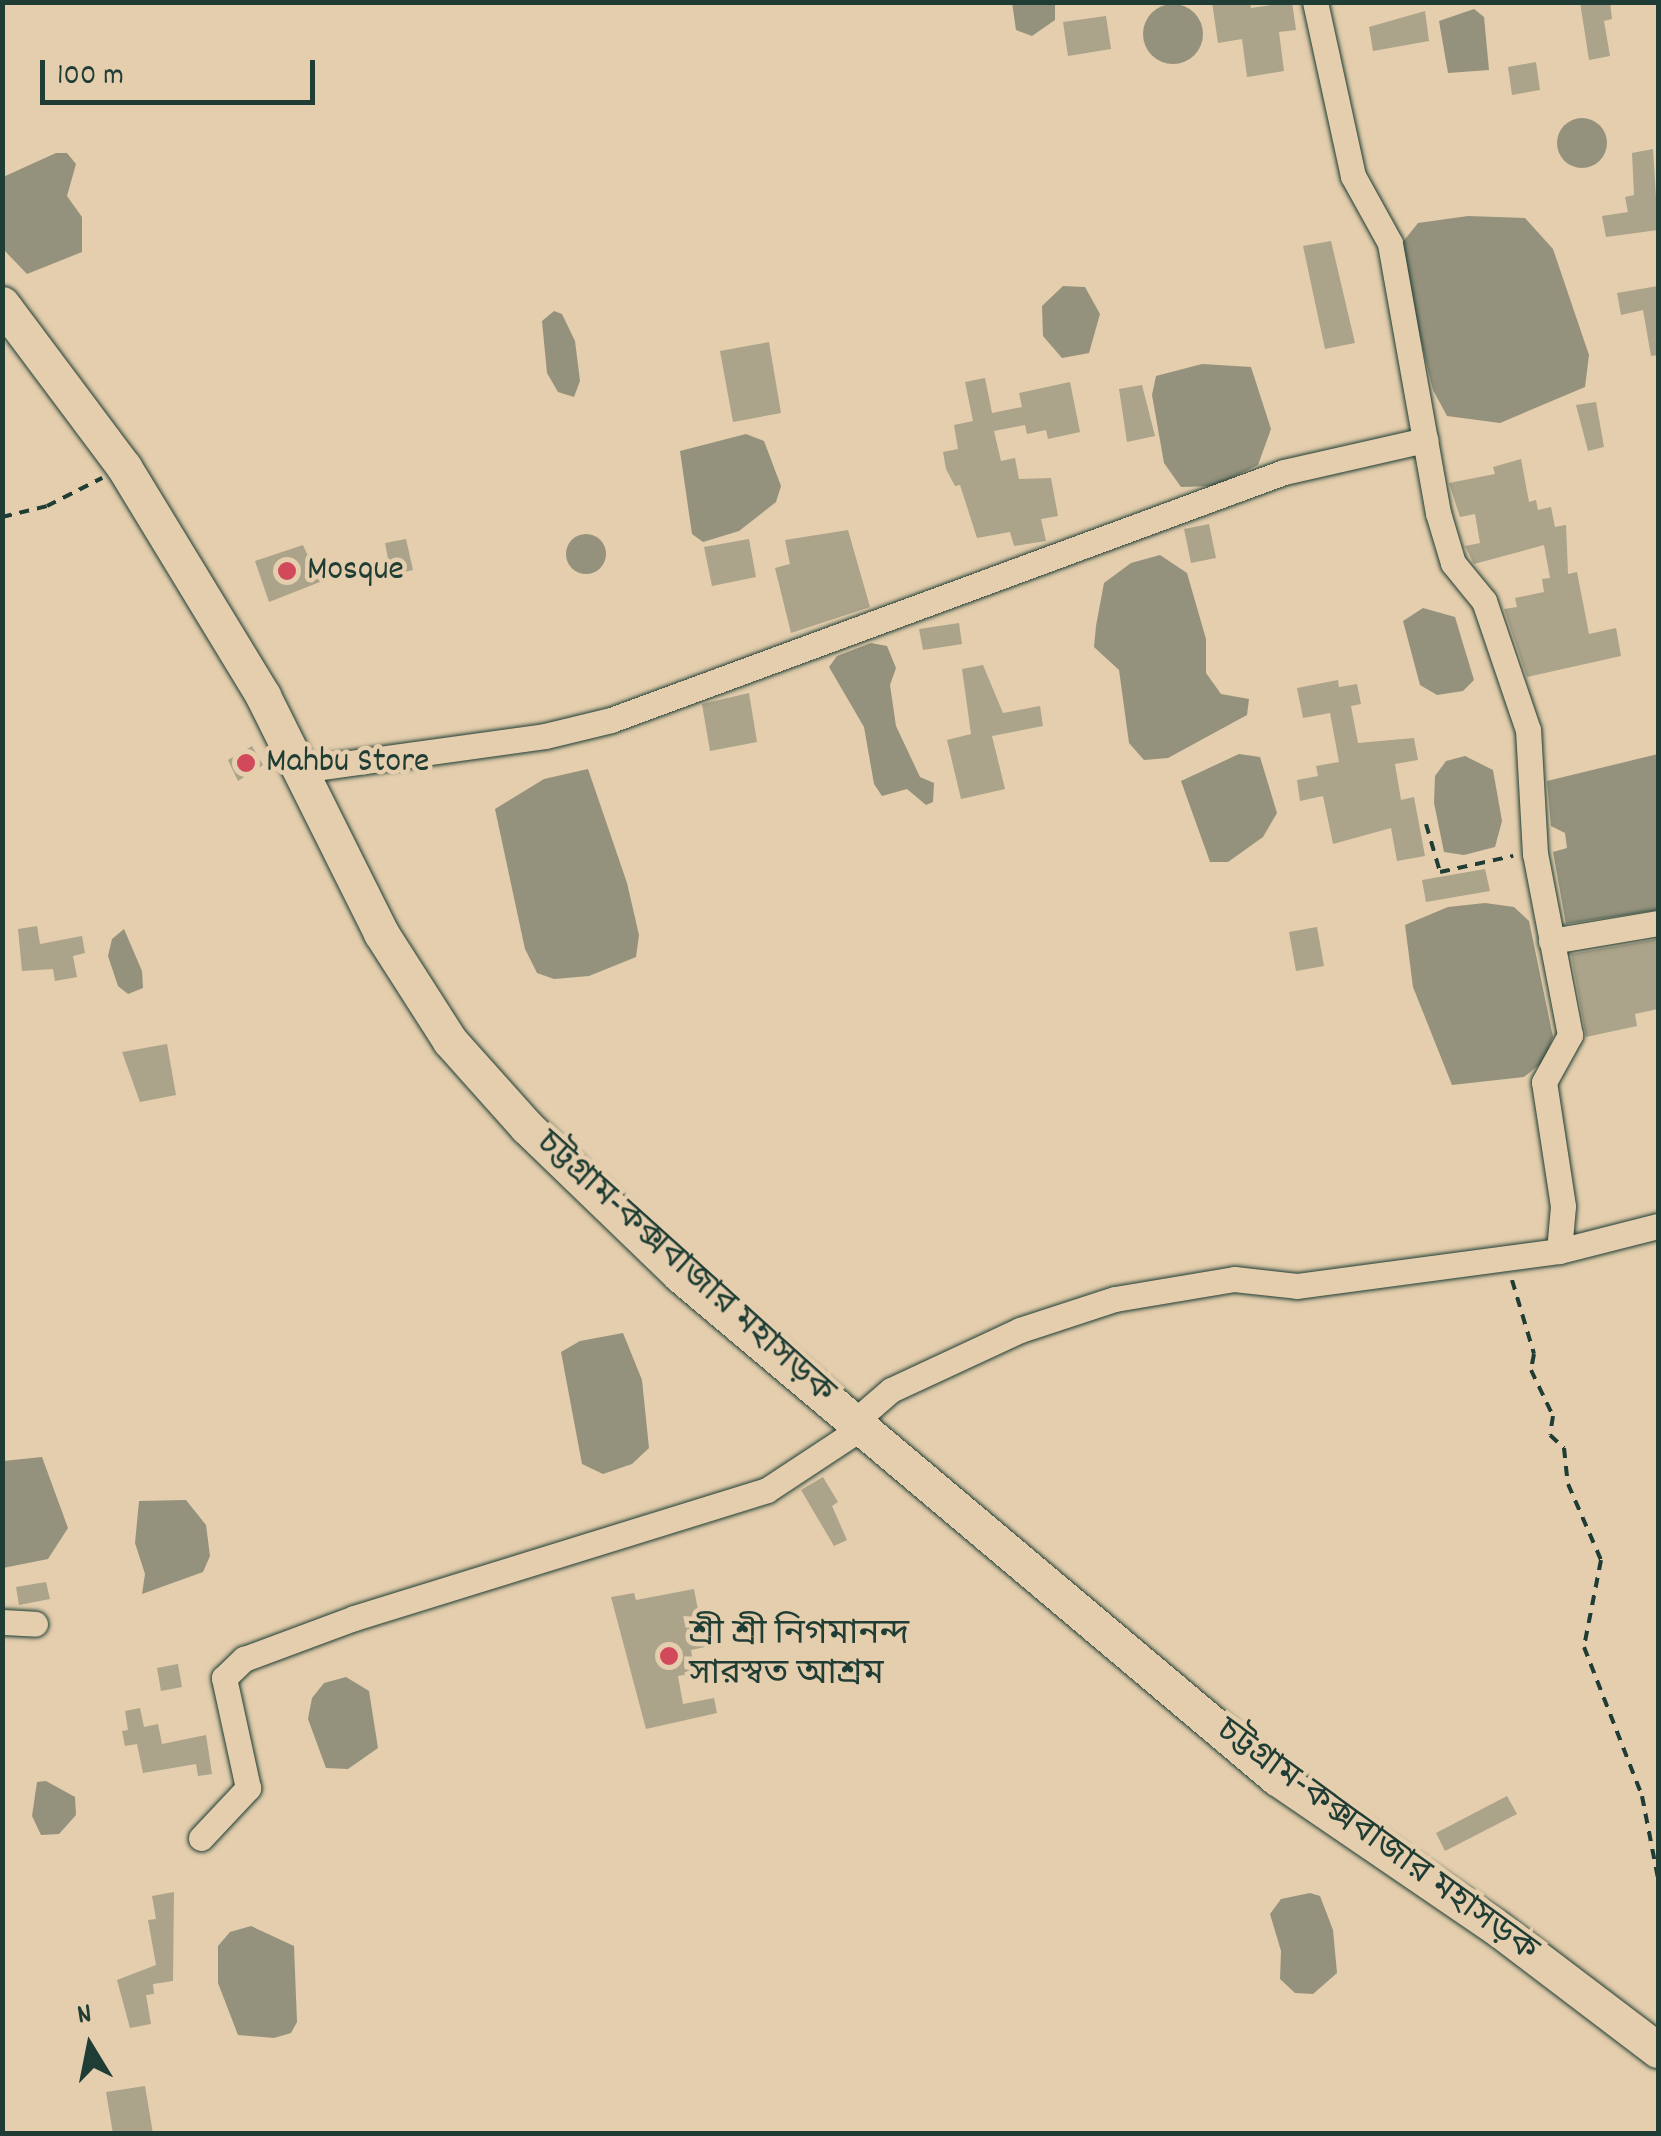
<!DOCTYPE html>
<meta charset="utf-8">
<style>
body{margin:0}
#map{position:relative;width:1661px;height:2136px;overflow:hidden;background:#e4cead;font-family:Dekko,"Noto Sans Bengali",sans-serif}
div>[style]{position:absolute}
[style*='--x']{left:calc(var(--x)*1px);top:calc(var(--y)*1px);width:calc(var(--w)*1px);rotate:calc(var(--a)*1deg)}
.water>*{inset:0;background:#94927c}
.round{border-radius:50%}
.building>*{inset:0;background:#aba38a}
.path>*{height:4px;margin-top:-2px;transform-origin:0;background:repeating-linear-gradient(90deg,#1f3d34 0 10px,transparent 0 18px)}
.roads{filter:drop-shadow(0 0 2px #1f3d34) drop-shadow(0 0 2px #1f3d34)}
.minor>*{height:25px;margin:-12.5px;padding:0 12.5px;transform-origin:12.5px;border-radius:12.5px;background:#e4cead}
.highway>*{height:35px;margin:-17.5px;padding:0 17.5px;transform-origin:17.5px;border-radius:17.5px;background:#e4cead}
.dots>*{width:28px;height:28px;translate:-50% -50%;box-sizing:border-box;border:5px solid #e4cead;border-radius:50%}
span{translate:-50% -50%;white-space:nowrap;text-align:center;line-height:1.15;-webkit-text-stroke:9px #e4cead;paint-order:stroke}
.poi-label{font-size:35px;color:#1f3d34}
.left{translate:0 -50%;text-align:left}
.street-label{font-size:35px;color:#1f3d34}
.frame{position:absolute;inset:0;border:5px solid #1f3d34;pointer-events:none}
.north{position:absolute;left:40px;top:1996px;width:100px;height:100px;-webkit-text-stroke:8px #e4cead;paint-order:stroke;rotate:350deg;font-size:28px;font-weight:700;line-height:40px;text-align:center;color:#1f3d34}
.north::after{content:'';display:block;margin:auto;width:35px;height:45px;background:#1f3d34;clip-path:polygon(50% 0,100% 100%,50% 72%,0 100%)}
.scale{position:absolute;left:40px;top:60px;width:275px;height:45px;box-sizing:border-box;border:5px solid #1f3d34;border-top:0;padding-left:12px;font-size:30px;line-height:35px;white-space:nowrap;color:#1f3d34;-webkit-text-stroke:8px #e4cead;paint-order:stroke}
</style>
<div id="map">
<div class="water">
<i style="clip-path:polygon(1012px 2px,1055px 3px,1055px 20px,1032px 36px,1016px 30px)"></i>
<i class="round" style="left:1143px;top:4px;width:60px;height:60px"></i>
<i style="clip-path:polygon(1474px 9px,1484px 17px,1489px 70px,1448px 73px,1439px 21px)"></i>
<i class="round" style="left:1557px;top:118px;width:50px;height:50px"></i>
<i style="clip-path:polygon(56px 153px,67px 153px,76px 164px,67px 196px,82px 217px,82px 252px,27px 274px,3px 249px,3px 177px)"></i>
<i style="clip-path:polygon(1468px 216px,1525px 218px,1553px 249px,1589px 355px,1585px 387px,1500px 423px,1447px 416px,1433px 390px,1408px 288px,1402px 243px,1418px 223px)"></i>
<i style="clip-path:polygon(1063px 286px,1085px 287px,1100px 314px,1089px 353px,1062px 358px,1043px 336px,1042px 306px)"></i>
<i style="clip-path:polygon(554px 311px,562px 314px,575px 341px,580px 381px,574px 397px,558px 392px,547px 373px,542px 321px)"></i>
<i style="clip-path:polygon(1202px 364px,1251px 367px,1271px 429px,1258px 465px,1215px 486px,1181px 487px,1164px 463px,1152px 395px,1156px 376px)"></i>
<i style="clip-path:polygon(746px 434px,764px 441px,781px 486px,776px 502px,739px 531px,703px 542px,692px 534px,680px 451px)"></i>
<i class="round" style="left:566px;top:534px;width:40px;height:40px"></i>
<i style="clip-path:polygon(1160px 555px,1187px 573px,1206px 639px,1206px 673px,1221px 694px,1249px 699px,1247px 715px,1168px 758px,1144px 760px,1129px 743px,1119px 670px,1094px 647px,1096px 626px,1104px 583px,1131px 563px)"></i>
<i style="clip-path:polygon(1423px 608px,1455px 617px,1474px 680px,1463px 691px,1437px 695px,1420px 685px,1403px 621px)"></i>
<i style="clip-path:polygon(871px 643px,887px 646px,896px 668px,890px 685px,896px 726px,920px 777px,934px 783px,933px 802px,926px 805px,907px 789px,882px 796px,874px 784px,864px 727px,829px 667px,837px 656px)"></i>
<i style="clip-path:polygon(1239px 754px,1260px 757px,1277px 813px,1263px 837px,1228px 862px,1210px 862px,1181px 781px)"></i>
<i style="clip-path:polygon(1658px 754px,1658px 910px,1566px 924px,1553px 852px,1567px 848px,1565px 833px,1551px 826px,1547px 781px)"></i>
<i style="clip-path:polygon(1465px 756px,1493px 770px,1502px 821px,1495px 847px,1464px 855px,1444px 852px,1434px 803px,1435px 776px,1446px 761px)"></i>
<i style="clip-path:polygon(588px 769px,627px 883px,639px 935px,636px 957px,589px 976px,554px 979px,537px 973px,525px 949px,495px 809px,544px 779px)"></i>
<i style="clip-path:polygon(1485px 903px,1514px 907px,1529px 921px,1553px 1037px,1544px 1061px,1524px 1077px,1452px 1085px,1413px 987px,1405px 925px,1448px 907px)"></i>
<i style="clip-path:polygon(124px 929px,142px 971px,143px 988px,128px 994px,118px 986px,108px 956px,112px 939px)"></i>
<i style="clip-path:polygon(623px 1333px,642px 1380px,649px 1448px,632px 1464px,603px 1474px,582px 1464px,561px 1352px,580px 1341px)"></i>
<i style="clip-path:polygon(42px 1457px,68px 1528px,48px 1559px,3px 1568px,3px 1461px)"></i>
<i style="clip-path:polygon(186px 1500px,206px 1525px,210px 1556px,203px 1572px,142px 1594px,145px 1574px,135px 1543px,139px 1501px)"></i>
<i style="clip-path:polygon(346px 1677px,369px 1691px,378px 1748px,348px 1769px,326px 1768px,308px 1719px,312px 1698px,324px 1683px)"></i>
<i style="clip-path:polygon(46px 1781px,75px 1797px,76px 1815px,59px 1834px,41px 1835px,32px 1816px,37px 1782px)"></i>
<i style="clip-path:polygon(1310px 1893px,1320px 1896px,1333px 1930px,1337px 1973px,1313px 1994px,1295px 1993px,1280px 1979px,1281px 1951px,1270px 1914px,1281px 1899px)"></i>
<i style="clip-path:polygon(251px 1926px,294px 1946px,297px 2022px,291px 2033px,274px 2038px,238px 2035px,218px 1983px,218px 1946px,230px 1932px)"></i>
</div>
<div class="building">
<i style="clip-path:polygon(1212px 2px,1250px 2px,1251px 8px,1292px 2px,1296px 30px,1279px 32px,1284px 71px,1247px 77px,1242px 39px,1218px 43px)"></i>
<i style="clip-path:polygon(1580px 2px,1610px 2px,1612px 19px,1604px 21px,1610px 56px,1589px 60px)"></i>
<i style="clip-path:polygon(1425px 11px,1429px 41px,1373px 51px,1369px 27px)"></i>
<i style="clip-path:polygon(1106px 16px,1111px 49px,1068px 56px,1063px 22px)"></i>
<i style="clip-path:polygon(1536px 62px,1540px 90px,1512px 95px,1508px 67px)"></i>
<i style="clip-path:polygon(1653px 149px,1658px 230px,1606px 237px,1602px 216px,1628px 212px,1625px 197px,1634px 195px,1632px 153px)"></i>
<i style="clip-path:polygon(1331px 241px,1355px 343px,1325px 349px,1303px 246px)"></i>
<i style="clip-path:polygon(1658px 286px,1658px 355px,1651px 356px,1643px 310px,1621px 315px,1617px 293px)"></i>
<i style="clip-path:polygon(769px 342px,781px 413px,733px 422px,720px 351px)"></i>
<i style="clip-path:polygon(985px 378px,992px 413px,1022px 407px,1019px 393px,1070px 382px,1080px 432px,1048px 439px,1046px 430px,1027px 434px,1025px 425px,994px 431px,1001px 461px,1015px 458px,1019px 479px,1051px 478px,1058px 516px,1041px 519px,1046px 541px,1014px 546px,1010px 532px,977px 538px,960px 485px,955px 486px,946px 469px,943px 452px,958px 449px,954px 425px,973px 421px,965px 382px)"></i>
<i style="clip-path:polygon(1142px 385px,1155px 436px,1127px 442px,1119px 389px)"></i>
<i style="clip-path:polygon(1596px 402px,1604px 447px,1588px 451px,1576px 405px)"></i>
<i style="clip-path:polygon(1521px 459px,1529px 502px,1536px 500px,1538px 510px,1551px 507px,1555px 527px,1566px 525px,1568px 574px,1577px 572px,1589px 634px,1616px 628px,1621px 656px,1527px 677px,1504px 609px,1517px 607px,1515px 598px,1544px 592px,1542px 579px,1550px 578px,1544px 545px,1474px 564px,1465px 546px,1480px 543px,1475px 514px,1460px 517px,1449px 483px,1495px 474px,1493px 467px)"></i>
<i style="clip-path:polygon(1209px 524px,1216px 558px,1191px 563px,1184px 529px)"></i>
<i style="clip-path:polygon(848px 530px,870px 607px,791px 633px,775px 568px,790px 564px,785px 540px)"></i>
<i style="clip-path:polygon(406px 539px,413px 570px,391px 575px,385px 543px)"></i>
<i style="clip-path:polygon(749px 539px,756px 577px,712px 586px,704px 547px)"></i>
<i style="clip-path:polygon(303px 545px,320px 582px,269px 602px,255px 561px)"></i>
<i style="clip-path:polygon(959px 623px,962px 644px,923px 650px,919px 629px)"></i>
<i style="clip-path:polygon(983px 665px,1003px 713px,1040px 706px,1043px 726px,992px 736px,1005px 789px,961px 799px,947px 740px,971px 734px,962px 669px)"></i>
<i style="clip-path:polygon(1338px 680px,1339px 687px,1357px 684px,1361px 704px,1351px 706px,1358px 743px,1414px 738px,1418px 760px,1395px 764px,1401px 800px,1414px 797px,1425px 856px,1397px 861px,1391px 828px,1333px 844px,1323px 796px,1300px 801px,1297px 780px,1318px 776px,1316px 766px,1339px 762px,1330px 713px,1303px 718px,1297px 688px)"></i>
<i style="clip-path:polygon(749px 693px,757px 742px,710px 751px,702px 704px)"></i>
<i style="clip-path:polygon(252px 746px,263px 765px,238px 781px,228px 760px)"></i>
<i style="clip-path:polygon(1485px 869px,1490px 891px,1426px 902px,1422px 880px)"></i>
<i style="clip-path:polygon(37px 926px,40px 944px,82px 936px,85px 953px,73px 956px,77px 977px,55px 981px,53px 969px,22px 971px,18px 929px)"></i>
<i style="clip-path:polygon(1317px 927px,1324px 966px,1296px 971px,1289px 932px)"></i>
<i style="clip-path:polygon(1658px 939px,1658px 1009px,1635px 1014px,1637px 1026px,1586px 1037px,1571px 954px)"></i>
<i style="clip-path:polygon(167px 1044px,176px 1095px,140px 1102px,122px 1052px)"></i>
<i style="clip-path:polygon(823px 1477px,838px 1502px,832px 1506px,847px 1540px,834px 1546px,801px 1490px)"></i>
<i style="clip-path:polygon(46px 1582px,50px 1599px,19px 1605px,16px 1587px)"></i>
<i style="clip-path:polygon(694px 1589px,705px 1647px,691px 1650px,695px 1673px,678px 1676px,683px 1704px,714px 1698px,717px 1713px,646px 1729px,611px 1597px,634px 1593px,636px 1600px)"></i>
<i style="clip-path:polygon(178px 1664px,182px 1687px,161px 1691px,157px 1668px)"></i>
<i style="clip-path:polygon(140px 1708px,144px 1727px,158px 1724px,162px 1744px,206px 1735px,212px 1774px,198px 1776px,196px 1764px,143px 1773px,137px 1744px,125px 1746px,122px 1731px,128px 1730px,125px 1711px)"></i>
<i style="clip-path:polygon(1507px 1796px,1517px 1814px,1445px 1851px,1436px 1833px)"></i>
<i style="clip-path:polygon(174px 1892px,173px 1981px,153px 1984px,154px 1994px,146px 1995px,151px 2024px,130px 2028px,117px 1980px,156px 1965px,148px 1920px,156px 1919px,152px 1896px)"></i>
<i style="clip-path:polygon(145px 2086px,153px 2134px,113px 2134px,106px 2092px)"></i>
</div>
<div class="path">
<i style="--x:2;--y:517;--w:46;--a:-13.7"></i>
<i style="--x:47;--y:506;--w:62;--a:-27"></i>
<i style="--x:1426;--y:824;--w:50;--a:73.7"></i>
<i style="--x:1440;--y:872;--w:75;--a:-12.4"></i>
<i style="--x:1512;--y:1280;--w:77;--a:73.4"></i>
<i style="--x:1534;--y:1354;--w:16;--a:101"></i>
<i style="--x:1531;--y:1370;--w:51;--a:64.4"></i>
<i style="--x:1553;--y:1416;--w:19;--a:99"></i>
<i style="--x:1550;--y:1435;--w:19;--a:43"></i>
<i style="--x:1564;--y:1448;--w:36;--a:84"></i>
<i style="--x:1568;--y:1484;--w:83;--a:66.5"></i>
<i style="--x:1601;--y:1560;--w:89;--a:101.1"></i>
<i style="--x:1584;--y:1647;--w:160;--a:68.7"></i>
<i style="--x:1642;--y:1796;--w:84;--a:79"></i>
</div>
<div class="roads">
<div class="minor">
<i style="--x:300;--y:770;--w:247;--a:-7.9"></i>
<i style="--x:545;--y:736;--w:68;--a:-13.6"></i>
<i style="--x:611;--y:720;--w:717;--a:-20.23"></i>
<i style="--x:1284;--y:472;--w:145;--a:-12.8"></i>
<i style="--x:1551;--y:941;--w:109;--a:-9.5"></i>
<i style="--x:1559;--y:1251;--w:102;--a:-14.2"></i>
<i style="--x:854;--y:1422;--w:49;--a:-40.9"></i>
<i style="--x:891;--y:1390;--w:142;--a:-24.9"></i>
<i style="--x:1020;--y:1330;--w:100;--a:-18.1"></i>
<i style="--x:1115;--y:1299;--w:121;--a:-9.5"></i>
<i style="--x:1234;--y:1279;--w:63;--a:6.3"></i>
<i style="--x:1297;--y:1286;--w:264;--a:-7.6"></i>
<i style="--x:1559;--y:1251;--w:45;--a:-84.9"></i>
<i style="--x:1563;--y:1206;--w:125;--a:-98.7"></i>
<i style="--x:1544;--y:1082;--w:54;--a:-61"></i>
<i style="--x:1570;--y:1035;--w:184;--a:-100.9"></i>
<i style="--x:1535;--y:854;--w:124;--a:-93.2"></i>
<i style="--x:1528;--y:730;--w:136;--a:-108.8"></i>
<i style="--x:1484;--y:601;--w:49;--a:-129.2"></i>
<i style="--x:1453;--y:563;--w:52;--a:-106.7"></i>
<i style="--x:1438;--y:513;--w:274;--a:-100.1"></i>
<i style="--x:1390;--y:243;--w:77;--a:-118.9"></i>
<i style="--x:1353;--y:176;--w:178;--a:-102.3"></i>
<i style="--x:2;--y:1622;--w:33;--a:3"></i>
<i style="--x:201;--y:1838;--w:69;--a:-46.8"></i>
<i style="--x:248;--y:1788;--w:113;--a:-102.3"></i>
<i style="--x:224;--y:1678;--w:28;--a:-44"></i>
<i style="--x:244;--y:1659;--w:117;--a:-20.4"></i>
<i style="--x:354;--y:1618;--w:432;--a:-17.2"></i>
<i style="--x:767;--y:1490;--w:113;--a:-33.4"></i>
</div>
<div class="highway">
<i style="--x:2;--y:304;--w:204;--a:53.2"></i>
<i style="--x:124;--y:467;--w:268;--a:58.7"></i>
<i style="--x:263;--y:696;--w:265;--a:63.5"></i>
<i style="--x:381;--y:933;--w:128;--a:57.4"></i>
<i style="--x:450;--y:1041;--w:115;--a:48.2"></i>
<i style="--x:527;--y:1127;--w:213;--a:44"></i>
<i style="--x:680;--y:1275;--w:781;--a:40.12"></i>
<i style="--x:1277;--y:1778;--w:266;--a:34.3"></i>
<i style="--x:1497;--y:1928;--w:202;--a:37.2"></i>
</div>
</div>
<div class="dots">
<i style="left:287px;top:571px;background:#d1495b"></i>
<i style="left:246px;top:763px;background:#d1495b"></i>
<i style="left:669px;top:1656px;background:#d1495b"></i>
</div>
<div class="poi-label">
<span class="left" style="left:307px;top:571px">Mosque</span>
<span class="left" style="left:266px;top:763px">Mahbu Store</span>
<span class="left" style="left:689px;top:1656px">শ্রী শ্রী নিগমানন্দ<br>সারস্বত আশ্রম</span>
</div>
<div class="street-label">
<span style="left:684px;top:1269px;rotate:42deg">চট্টগ্রাম-কক্সবাজার মহাসড়ক</span>
<span style="left:1376px;top:1842px;rotate:36deg">চট্টগ্রাম-কক্সবাজার মহাসড়ক</span>
</div>
<div class="frame"></div>
<div class="north">N</div>
<div class="scale">100 m</div>
</div>
